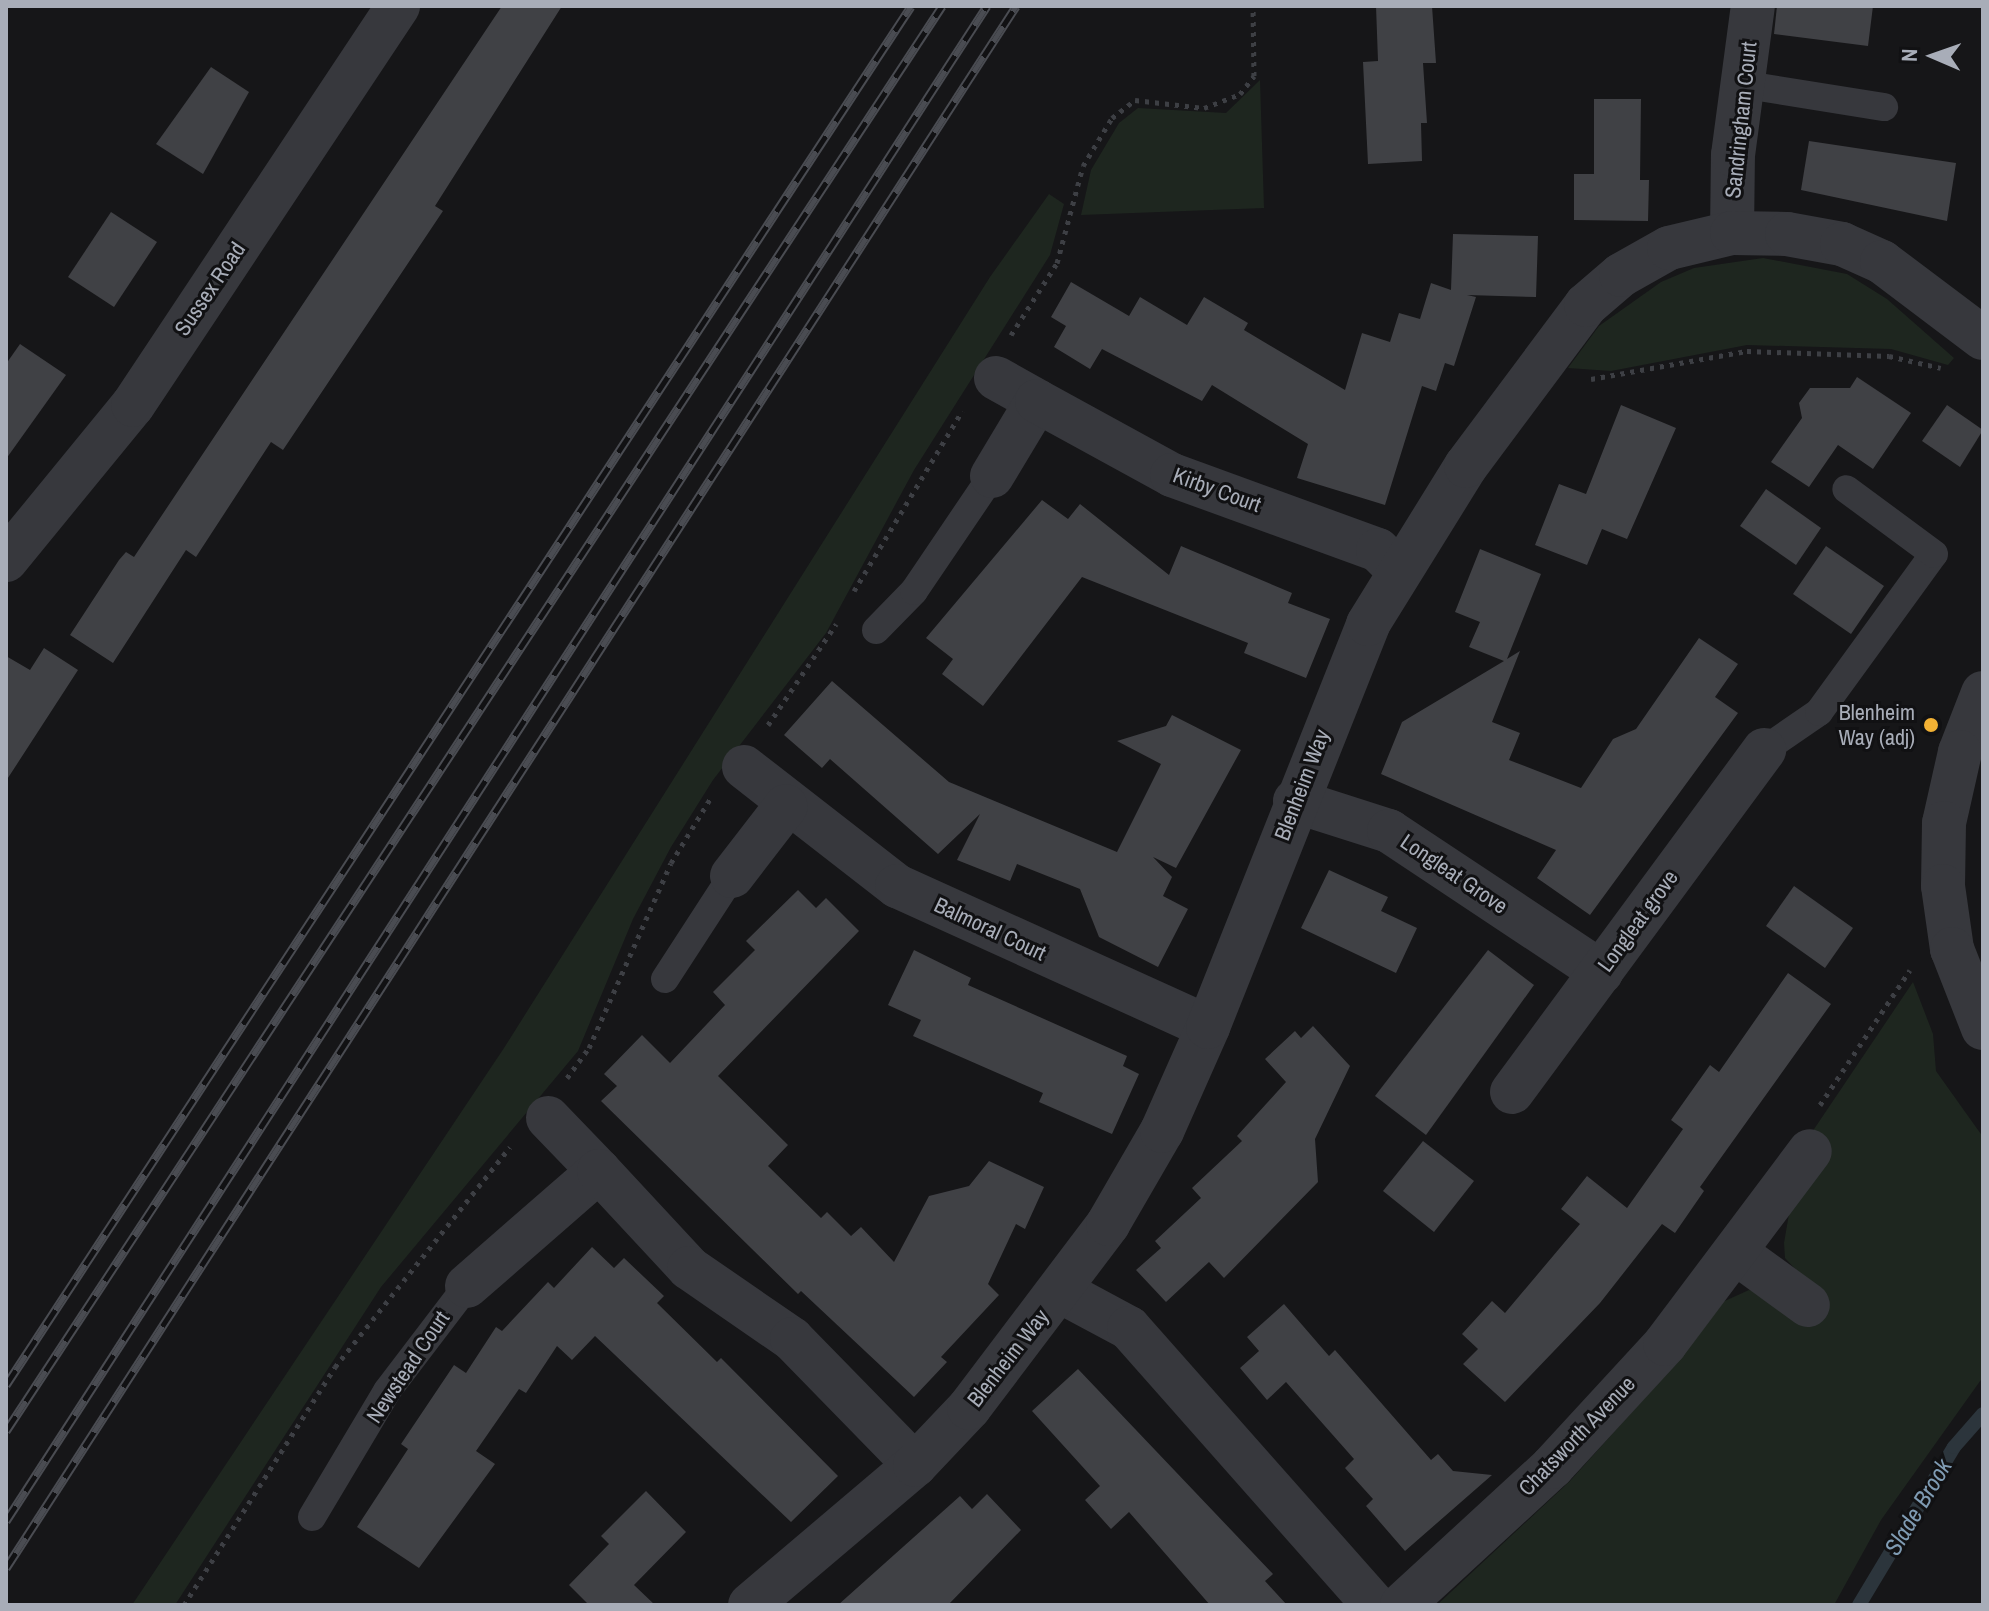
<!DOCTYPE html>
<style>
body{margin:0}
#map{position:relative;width:1989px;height:1611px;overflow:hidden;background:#161618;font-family:"Archivo Narrow",sans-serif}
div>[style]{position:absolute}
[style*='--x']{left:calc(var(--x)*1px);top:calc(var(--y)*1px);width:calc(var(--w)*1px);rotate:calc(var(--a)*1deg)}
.green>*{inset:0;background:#1e261f}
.stream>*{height:14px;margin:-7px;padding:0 7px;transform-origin:7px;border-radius:7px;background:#2c353c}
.building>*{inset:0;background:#404145}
.path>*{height:5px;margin-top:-2.5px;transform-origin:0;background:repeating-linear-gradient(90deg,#3d3f44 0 4px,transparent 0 10px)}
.service>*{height:28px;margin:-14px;padding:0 14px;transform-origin:14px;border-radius:14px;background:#37383d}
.minor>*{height:44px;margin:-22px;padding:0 22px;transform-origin:22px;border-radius:22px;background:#37383d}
.rail>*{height:9px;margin-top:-4.5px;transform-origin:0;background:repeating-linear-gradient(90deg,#111113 0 18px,#4a4c52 0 36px);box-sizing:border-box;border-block:2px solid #4a4c52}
.dots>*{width:22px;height:22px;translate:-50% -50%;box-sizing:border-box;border:4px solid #111113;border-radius:50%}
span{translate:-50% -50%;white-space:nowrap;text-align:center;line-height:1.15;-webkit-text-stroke:6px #111113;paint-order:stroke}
.street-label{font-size:22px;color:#a8adb8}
.poi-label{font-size:22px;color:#a8adb8}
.right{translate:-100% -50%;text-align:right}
.water-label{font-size:24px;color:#7f9bb3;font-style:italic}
.frame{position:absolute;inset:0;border:8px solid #a8adb8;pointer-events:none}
.north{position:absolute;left:1893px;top:16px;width:80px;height:80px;-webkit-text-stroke:6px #111113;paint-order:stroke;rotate:272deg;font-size:22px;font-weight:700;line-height:32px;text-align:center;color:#a8adb8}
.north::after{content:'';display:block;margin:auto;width:28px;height:36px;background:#a8adb8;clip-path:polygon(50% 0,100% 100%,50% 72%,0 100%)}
</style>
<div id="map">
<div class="green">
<i style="clip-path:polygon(1260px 80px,1264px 208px,1081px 215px,1091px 170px,1119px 123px,1138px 108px,1226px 113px)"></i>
<i style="clip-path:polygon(1049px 194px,1064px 204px,1050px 255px,914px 470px,826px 633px,713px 780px,671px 847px,633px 919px,578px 1051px,381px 1287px,175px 1605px,132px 1605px,504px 1048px,990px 277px)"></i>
<i style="clip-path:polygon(1763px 258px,1847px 274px,1887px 299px,1954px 358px,1948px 365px,1891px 349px,1747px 345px,1611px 371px,1568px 368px,1599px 326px,1661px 282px,1694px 268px)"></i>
<i style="clip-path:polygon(1913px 982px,1933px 1034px,1936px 1071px,1983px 1137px,1983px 1377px,1881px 1520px,1834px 1605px,1437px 1605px,1570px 1481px,1685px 1353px,1716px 1305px,1749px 1290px,1768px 1295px,1799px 1273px,1785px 1258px,1784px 1243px,1800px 1150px)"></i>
</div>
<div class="stream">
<i style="--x:1859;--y:1605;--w:184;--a:-59"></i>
<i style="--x:1954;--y:1447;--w:44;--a:-48.7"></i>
</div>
<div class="building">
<i style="clip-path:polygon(502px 6px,562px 6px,435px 206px,443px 211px,283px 450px,271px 442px,196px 557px,186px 550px,113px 663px,70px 635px,119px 560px,126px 552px,134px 557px)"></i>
<i style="clip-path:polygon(1376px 6px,1432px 6px,1436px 63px,1423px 63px,1427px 123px,1421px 123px,1422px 161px,1368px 164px,1363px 62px,1378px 61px)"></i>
<i style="clip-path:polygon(1777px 6px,1873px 6px,1868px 46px,1774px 34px)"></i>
<i style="clip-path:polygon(211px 67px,249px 92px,203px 174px,156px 144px)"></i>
<i style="clip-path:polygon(1594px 99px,1641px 99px,1640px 180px,1649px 180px,1648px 221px,1574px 220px,1574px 174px,1594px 174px)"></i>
<i style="clip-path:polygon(1809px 141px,1956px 163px,1947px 221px,1801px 190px)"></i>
<i style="clip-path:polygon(111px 212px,157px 242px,114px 307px,68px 277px)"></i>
<i style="clip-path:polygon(1453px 234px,1538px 236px,1536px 297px,1467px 295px,1476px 297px,1454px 366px,1445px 363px,1436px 391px,1422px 386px,1385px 505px,1297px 478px,1308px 444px,1212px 385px,1202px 401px,1102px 349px,1090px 369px,1054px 347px,1066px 326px,1051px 317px,1071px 282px,1129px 316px,1140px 297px,1187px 325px,1204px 297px,1248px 323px,1244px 330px,1345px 390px,1362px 333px,1390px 342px,1399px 313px,1420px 319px,1431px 283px,1451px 290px)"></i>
<i style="clip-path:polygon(20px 344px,66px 375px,6px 459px,6px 364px)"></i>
<i style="clip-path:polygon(1857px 377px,1911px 413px,1873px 469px,1838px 445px,1809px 487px,1771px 462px,1802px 418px,1799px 403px,1810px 388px,1850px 388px)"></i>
<i style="clip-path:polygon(1621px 405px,1676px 428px,1627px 539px,1602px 529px,1587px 565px,1535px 545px,1559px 484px,1586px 494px)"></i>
<i style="clip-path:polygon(1947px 405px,1983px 430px,1960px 467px,1922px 441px)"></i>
<i style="clip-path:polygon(1766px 489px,1821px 528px,1796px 565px,1740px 526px)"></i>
<i style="clip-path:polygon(1042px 500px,1068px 519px,1080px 504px,1169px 575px,1181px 546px,1292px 593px,1288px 603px,1330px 619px,1306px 678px,1244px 653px,1248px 643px,1082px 577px,983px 706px,942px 674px,953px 659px,926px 638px)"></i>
<i style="clip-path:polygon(1826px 546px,1884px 586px,1851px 634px,1793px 594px)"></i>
<i style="clip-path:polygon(1480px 549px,1541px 574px,1507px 659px,1520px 651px,1492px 722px,1520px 733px,1509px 760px,1581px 788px,1613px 739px,1636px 729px,1699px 638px,1738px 664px,1715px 697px,1738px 713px,1590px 915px,1537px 878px,1556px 850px,1381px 774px,1402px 722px,1504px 661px,1469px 647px,1480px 622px,1455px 612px)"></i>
<i style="clip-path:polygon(44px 648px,78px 670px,6px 781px,6px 656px,30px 670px)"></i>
<i style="clip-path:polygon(832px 681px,949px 782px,1117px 852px,1161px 764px,1117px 741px,1166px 726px,1172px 715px,1241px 750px,1176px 868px,1153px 857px,1172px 877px,1163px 896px,1188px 909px,1158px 967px,1099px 937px,1080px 889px,1017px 864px,1010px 881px,957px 860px,980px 814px,938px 854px,830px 759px,822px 768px,784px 735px)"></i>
<i style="clip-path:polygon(1329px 870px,1388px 897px,1381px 911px,1417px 928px,1396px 973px,1301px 928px)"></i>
<i style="clip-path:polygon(1794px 886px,1853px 928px,1825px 968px,1766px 926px)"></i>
<i style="clip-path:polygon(798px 890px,816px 908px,826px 898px,859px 931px,718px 1076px,788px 1145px,768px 1166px,821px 1218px,827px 1212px,851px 1236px,861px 1227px,894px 1262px,929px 1196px,969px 1186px,989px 1161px,1044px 1187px,1025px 1229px,1016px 1224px,988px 1284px,999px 1295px,941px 1357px,947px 1362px,914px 1397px,801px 1291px,798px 1294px,601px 1101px,617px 1086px,604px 1074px,642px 1035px,670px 1063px,725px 1005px,713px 992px,755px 950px,746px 941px)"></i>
<i style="clip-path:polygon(914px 950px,971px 978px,968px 985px,1127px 1056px,1123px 1066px,1139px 1074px,1112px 1134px,1039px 1102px,1043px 1093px,913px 1036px,921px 1020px,888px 1005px)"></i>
<i style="clip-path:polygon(1488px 950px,1534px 985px,1426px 1135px,1375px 1096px)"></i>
<i style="clip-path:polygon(1788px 973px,1831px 1004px,1700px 1187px,1704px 1191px,1675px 1233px,1662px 1224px,1600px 1303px,1505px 1402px,1463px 1364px,1478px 1349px,1462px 1334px,1492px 1301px,1505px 1313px,1580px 1224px,1561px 1209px,1587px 1176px,1627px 1208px,1683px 1129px,1671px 1120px,1710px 1065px,1719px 1072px)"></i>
<i style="clip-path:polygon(1313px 1026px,1350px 1066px,1315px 1139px,1318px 1182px,1224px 1278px,1209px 1262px,1166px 1302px,1136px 1270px,1161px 1248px,1155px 1241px,1201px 1198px,1192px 1188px,1242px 1141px,1237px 1136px,1286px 1082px,1265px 1059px,1295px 1031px,1301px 1038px)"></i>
<i style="clip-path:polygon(1423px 1141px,1474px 1181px,1434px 1232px,1383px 1191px)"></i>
<i style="clip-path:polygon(592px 1247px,614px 1268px,624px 1258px,664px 1296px,657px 1303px,717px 1362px,721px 1358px,838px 1476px,791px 1522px,595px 1336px,572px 1360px,557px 1346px,526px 1393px,519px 1389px,476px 1451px,495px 1464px,419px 1568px,357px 1527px,408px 1449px,401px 1444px,454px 1365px,466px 1373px,496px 1327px,502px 1331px,548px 1282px,554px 1288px)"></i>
<i style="clip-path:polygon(1284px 1304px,1329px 1356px,1335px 1350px,1431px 1460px,1438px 1454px,1453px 1471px,1492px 1475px,1405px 1551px,1366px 1506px,1373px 1499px,1345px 1468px,1354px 1459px,1286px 1382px,1267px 1400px,1240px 1368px,1259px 1351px,1247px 1337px)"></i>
<i style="clip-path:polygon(1078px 1369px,1273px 1574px,1265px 1581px,1287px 1605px,1210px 1605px,1129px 1512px,1111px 1529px,1085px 1500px,1100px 1486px,1032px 1411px)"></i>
<i style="clip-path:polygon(646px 1491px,686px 1532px,634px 1585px,655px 1605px,589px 1605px,569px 1585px,609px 1544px,601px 1536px)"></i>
<i style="clip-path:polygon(987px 1494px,1021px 1530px,948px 1605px,838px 1605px,960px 1496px,972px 1509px)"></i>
</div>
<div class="path">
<i style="--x:1011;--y:335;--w:85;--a:-57.4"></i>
<i style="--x:1057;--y:263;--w:100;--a:-75"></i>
<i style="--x:1083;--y:166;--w:56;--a:-58.9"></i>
<i style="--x:1112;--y:118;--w:29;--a:-38"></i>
<i style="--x:1135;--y:100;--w:69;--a:6.6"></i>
<i style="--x:1204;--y:108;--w:39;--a:-21"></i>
<i style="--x:1240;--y:94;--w:23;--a:-52"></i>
<i style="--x:1254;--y:76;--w:70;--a:-90.8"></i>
<i style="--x:1591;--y:379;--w:158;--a:-10.2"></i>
<i style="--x:1747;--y:351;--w:142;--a:2"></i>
<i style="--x:1889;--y:356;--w:53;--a:13"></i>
<i style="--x:854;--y:591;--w:210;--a:-59"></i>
<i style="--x:768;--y:725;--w:122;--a:-56"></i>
<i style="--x:567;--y:1078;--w:37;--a:-54"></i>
<i style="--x:589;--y:1048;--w:202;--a:-66.1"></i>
<i style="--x:671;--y:863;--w:75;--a:-58.6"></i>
<i style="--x:1820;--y:1105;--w:162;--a:-56.3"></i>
<i style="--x:184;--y:1605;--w:282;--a:-57.6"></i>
<i style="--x:335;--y:1367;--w:281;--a:-51.5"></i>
</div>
<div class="service">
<i style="--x:1740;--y:84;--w:146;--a:9.1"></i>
<i style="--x:876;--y:630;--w:54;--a:-45.7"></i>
<i style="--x:914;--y:591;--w:139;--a:-55.9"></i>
<i style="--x:1764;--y:750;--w:67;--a:-34.6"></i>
<i style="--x:1819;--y:712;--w:195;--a:-54"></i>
<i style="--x:1934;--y:554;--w:109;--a:-143.5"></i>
<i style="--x:665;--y:979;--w:123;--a:-57"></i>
<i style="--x:312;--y:1517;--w:147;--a:-59.2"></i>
<i style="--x:387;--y:1391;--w:132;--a:-52.7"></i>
</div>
<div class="minor">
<i style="--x:1732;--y:233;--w:78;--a:-89.3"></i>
<i style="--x:1733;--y:155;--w:150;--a:-82.4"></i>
<i style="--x:996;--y:378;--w:47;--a:29.3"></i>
<i style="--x:992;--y:476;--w:87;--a:-59"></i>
<i style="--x:1037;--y:401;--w:154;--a:28.7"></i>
<i style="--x:1172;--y:475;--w:219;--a:20"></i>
<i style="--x:1378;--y:550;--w:30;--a:45"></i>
<i style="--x:6;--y:560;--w:200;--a:-50.7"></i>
<i style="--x:133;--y:405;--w:479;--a:-56.4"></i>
<i style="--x:1983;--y:693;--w:63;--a:111.3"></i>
<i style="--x:1960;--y:752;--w:73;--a:102.7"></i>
<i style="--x:1944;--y:823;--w:63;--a:90.9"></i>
<i style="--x:1943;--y:886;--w:64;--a:81.9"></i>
<i style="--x:1952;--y:949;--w:85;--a:68.6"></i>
<i style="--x:744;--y:767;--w:194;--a:37.9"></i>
<i style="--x:897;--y:886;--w:341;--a:24.4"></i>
<i style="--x:1295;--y:801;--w:99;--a:17.7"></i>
<i style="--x:1389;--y:831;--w:255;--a:33.6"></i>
<i style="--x:732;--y:876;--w:88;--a:-52.4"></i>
<i style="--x:1512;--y:1092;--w:425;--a:-53.6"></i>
<i style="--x:548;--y:1118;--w:74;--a:46.1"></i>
<i style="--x:1735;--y:1252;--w:90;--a:36"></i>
<i style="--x:467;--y:1286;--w:175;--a:-41.1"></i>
<i style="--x:599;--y:1171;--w:132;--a:47.1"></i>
<i style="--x:689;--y:1268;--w:125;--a:34.6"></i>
<i style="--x:792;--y:1339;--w:176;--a:45.7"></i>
<i style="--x:1060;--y:1291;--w:78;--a:28.2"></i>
<i style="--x:1129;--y:1328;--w:370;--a:48.5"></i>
<i style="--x:750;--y:1605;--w:216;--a:-40.3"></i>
<i style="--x:915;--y:1465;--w:79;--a:-46.5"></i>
<i style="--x:969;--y:1408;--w:231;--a:-52.9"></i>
<i style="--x:1108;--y:1224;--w:108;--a:-59.9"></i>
<i style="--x:1162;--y:1131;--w:114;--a:-66.1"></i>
<i style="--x:1208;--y:1027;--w:434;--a:-68.3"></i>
<i style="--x:1368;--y:624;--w:186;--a:-58.2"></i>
<i style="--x:1466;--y:466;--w:201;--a:-53.3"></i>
<i style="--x:1586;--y:305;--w:46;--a:-40.6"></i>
<i style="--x:1621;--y:275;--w:55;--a:-29.4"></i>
<i style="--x:1669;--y:248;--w:65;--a:-13.4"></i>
<i style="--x:1732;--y:233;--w:55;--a:1"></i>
<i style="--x:1787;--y:234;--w:56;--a:10.3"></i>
<i style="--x:1842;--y:244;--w:44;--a:24.2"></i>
<i style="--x:1882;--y:262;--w:126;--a:37"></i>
<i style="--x:1402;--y:1605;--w:204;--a:-42.6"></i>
<i style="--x:1552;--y:1467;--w:167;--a:-47.4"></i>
<i style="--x:1665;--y:1344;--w:241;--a:-53.1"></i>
</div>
<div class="rail">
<i style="--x:6;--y:1385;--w:1649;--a:-56.72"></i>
<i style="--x:6;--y:1431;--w:1705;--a:-56.7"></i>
<i style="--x:6;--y:1521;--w:1805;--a:-57.08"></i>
<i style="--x:6;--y:1568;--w:1860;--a:-57.11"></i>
</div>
<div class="dots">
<i style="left:1931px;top:725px;background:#f2b134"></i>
</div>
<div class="street-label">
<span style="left:1741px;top:120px;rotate:-84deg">Sandringham Court</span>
<span style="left:210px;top:289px;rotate:-56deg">Sussex Road</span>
<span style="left:1217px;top:490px;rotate:20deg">Kirby Court</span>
<span style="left:1302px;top:785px;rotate:-69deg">Blenheim Way</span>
<span style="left:1454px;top:874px;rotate:34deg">Longleat Grove</span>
<span style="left:1638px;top:921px;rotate:-54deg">Longleat grove</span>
<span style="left:990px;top:929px;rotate:25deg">Balmoral Court</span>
<span style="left:1008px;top:1358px;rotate:-52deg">Blenheim Way</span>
<span style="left:408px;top:1367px;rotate:-56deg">Newstead Court</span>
<span style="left:1577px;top:1436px;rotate:-46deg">Chatsworth Avenue</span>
</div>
<div class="poi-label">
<span class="right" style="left:1915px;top:725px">Blenheim<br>Way (adj)</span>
</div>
<div class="water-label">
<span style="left:1918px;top:1507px;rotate:-59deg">Slade Brook</span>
</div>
<div class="frame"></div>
<div class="north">N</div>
</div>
